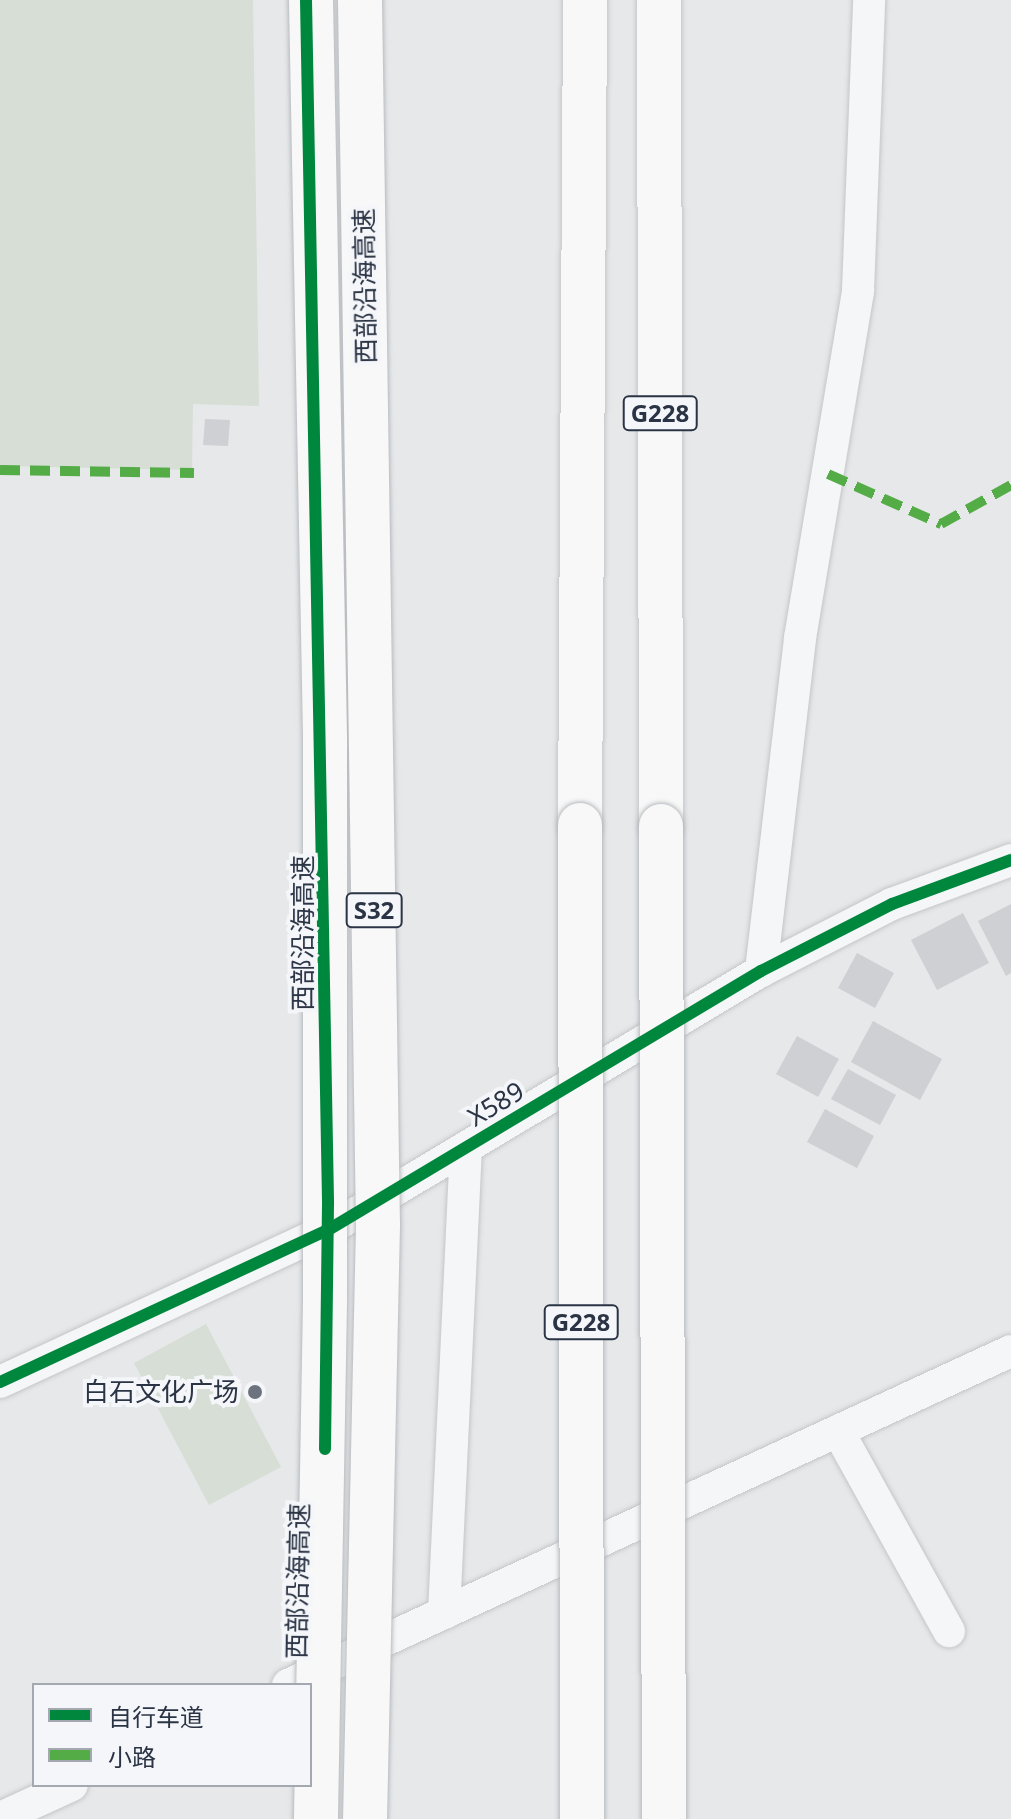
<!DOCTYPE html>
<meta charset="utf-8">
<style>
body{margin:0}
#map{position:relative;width:1011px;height:1819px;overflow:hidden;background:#e6e8ea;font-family:"Noto Sans","Noto Sans SC",sans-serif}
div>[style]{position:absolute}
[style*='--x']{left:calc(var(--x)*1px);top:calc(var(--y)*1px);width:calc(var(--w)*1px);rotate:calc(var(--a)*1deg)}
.green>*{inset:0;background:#d6ded6}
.building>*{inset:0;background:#ced0d3}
.roads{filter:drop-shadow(0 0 2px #c4c6c8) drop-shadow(0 0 2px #c4c6c8)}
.minor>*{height:32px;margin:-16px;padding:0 16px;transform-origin:16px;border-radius:16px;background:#f5f6f7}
.highway>*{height:44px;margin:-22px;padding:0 22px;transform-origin:22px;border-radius:22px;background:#f8f8f8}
.bridges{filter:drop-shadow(0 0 2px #b8bbbf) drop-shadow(0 0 2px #b8bbbf)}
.highway-bridge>*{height:44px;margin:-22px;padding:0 22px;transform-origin:22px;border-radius:22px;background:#f8f8f8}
.quiet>*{height:10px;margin-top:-5px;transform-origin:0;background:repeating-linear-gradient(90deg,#54ac47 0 20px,transparent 0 30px)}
.cycleway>*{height:12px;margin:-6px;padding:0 6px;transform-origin:6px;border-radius:6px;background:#00873e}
.dots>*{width:22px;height:22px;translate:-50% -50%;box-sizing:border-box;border:4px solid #f4f6f9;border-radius:50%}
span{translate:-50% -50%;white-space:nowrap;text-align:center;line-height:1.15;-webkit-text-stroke:8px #f4f6f9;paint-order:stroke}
.shield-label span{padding:2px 6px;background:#f4f6f9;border:2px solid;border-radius:6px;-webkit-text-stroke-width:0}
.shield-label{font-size:24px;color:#2b3445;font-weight:700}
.street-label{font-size:26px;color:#2b3445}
.poi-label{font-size:26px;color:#2b3445}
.right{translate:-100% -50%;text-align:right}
.legend{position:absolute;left:32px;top:1683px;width:280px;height:104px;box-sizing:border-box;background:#f4f6f9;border:2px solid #a4a8b1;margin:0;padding:10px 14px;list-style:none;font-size:24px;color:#2b3445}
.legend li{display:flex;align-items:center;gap:16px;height:40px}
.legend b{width:40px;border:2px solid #a4a8b1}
</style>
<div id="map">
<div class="green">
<i style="clip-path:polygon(0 0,253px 0,259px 406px,193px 404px,192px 470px,0 466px)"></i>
<i style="clip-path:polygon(206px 1324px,281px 1467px,209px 1505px,134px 1363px)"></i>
</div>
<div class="building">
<i style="clip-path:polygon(205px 419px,230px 420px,228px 446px,203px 445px)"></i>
<i style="clip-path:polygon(1011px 904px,1011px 973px,1006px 976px,978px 921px)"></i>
<i style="clip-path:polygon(963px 913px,989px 963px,937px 990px,911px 940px)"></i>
<i style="clip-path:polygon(857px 953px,894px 973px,875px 1008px,838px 988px)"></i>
<i style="clip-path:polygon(873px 1021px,942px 1059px,920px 1100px,851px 1062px)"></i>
<i style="clip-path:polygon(797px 1036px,839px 1059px,818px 1097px,776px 1074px)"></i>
<i style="clip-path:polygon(848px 1069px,896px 1095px,880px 1125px,831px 1099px)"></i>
<i style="clip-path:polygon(825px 1109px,874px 1136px,857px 1168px,807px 1142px)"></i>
</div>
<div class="roads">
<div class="minor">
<i style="--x:761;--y:971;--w:335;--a:-83.3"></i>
<i style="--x:800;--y:638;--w:352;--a:-80.5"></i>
<i style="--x:858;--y:291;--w:291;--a:-87.8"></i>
<i style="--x:0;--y:1382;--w:362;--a:-24.9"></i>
<i style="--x:328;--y:1230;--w:505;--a:-30.89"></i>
<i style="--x:761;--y:971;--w:147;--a:-27.1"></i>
<i style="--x:892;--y:904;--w:127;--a:-20.3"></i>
<i style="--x:838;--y:1431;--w:229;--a:61"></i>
<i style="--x:444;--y:1613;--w:466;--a:-87.3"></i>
<i style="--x:288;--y:1685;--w:796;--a:-24.8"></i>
<i style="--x:0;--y:1818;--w:79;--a:-24.6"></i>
</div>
<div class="highway">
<i style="--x:659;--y:0;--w:826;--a:89.86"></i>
<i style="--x:580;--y:825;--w:825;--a:-89.65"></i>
</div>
</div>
<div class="bridges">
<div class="highway-bridge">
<i style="--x:311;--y:0;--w:738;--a:88.91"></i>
<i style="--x:325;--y:738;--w:563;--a:90"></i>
<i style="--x:325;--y:1301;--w:518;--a:91"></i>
<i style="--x:360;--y:0;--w:1225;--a:89.16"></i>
<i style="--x:378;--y:1225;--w:594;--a:91.25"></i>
<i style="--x:580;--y:825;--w:994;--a:89.88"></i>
<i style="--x:661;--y:826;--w:993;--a:89.83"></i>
</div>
</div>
<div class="quiet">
<i style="--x:0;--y:470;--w:194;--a:0.9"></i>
<i style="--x:828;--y:474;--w:124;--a:23.9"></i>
<i style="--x:941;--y:524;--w:80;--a:-29.1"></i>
</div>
<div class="cycleway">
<i style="--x:306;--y:0;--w:1204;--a:88.95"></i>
<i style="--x:328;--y:1204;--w:245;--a:90.7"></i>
<i style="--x:0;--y:1382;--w:362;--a:-24.9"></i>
<i style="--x:328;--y:1230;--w:505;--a:-30.89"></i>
<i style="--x:761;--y:971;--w:147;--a:-27.1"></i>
<i style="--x:892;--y:904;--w:127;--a:-20.3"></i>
</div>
<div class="dots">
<i style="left:255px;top:1392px;background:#6c737f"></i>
</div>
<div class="shield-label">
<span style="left:660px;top:413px">G228</span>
<span style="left:374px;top:910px">S32</span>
<span style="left:581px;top:1322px">G228</span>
</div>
<div class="street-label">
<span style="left:365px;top:286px;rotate:-91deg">西部沿海高速</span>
<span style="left:303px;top:933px;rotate:-90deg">西部沿海高速</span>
<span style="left:496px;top:1104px;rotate:-31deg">X589</span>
<span style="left:298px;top:1581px;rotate:-89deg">西部沿海高速</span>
</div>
<div class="poi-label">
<span class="right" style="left:239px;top:1392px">白石文化广场</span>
</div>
<ul class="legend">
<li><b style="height:10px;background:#00873e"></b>自行车道</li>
<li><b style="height:10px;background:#54ac47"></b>小路</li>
</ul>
</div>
